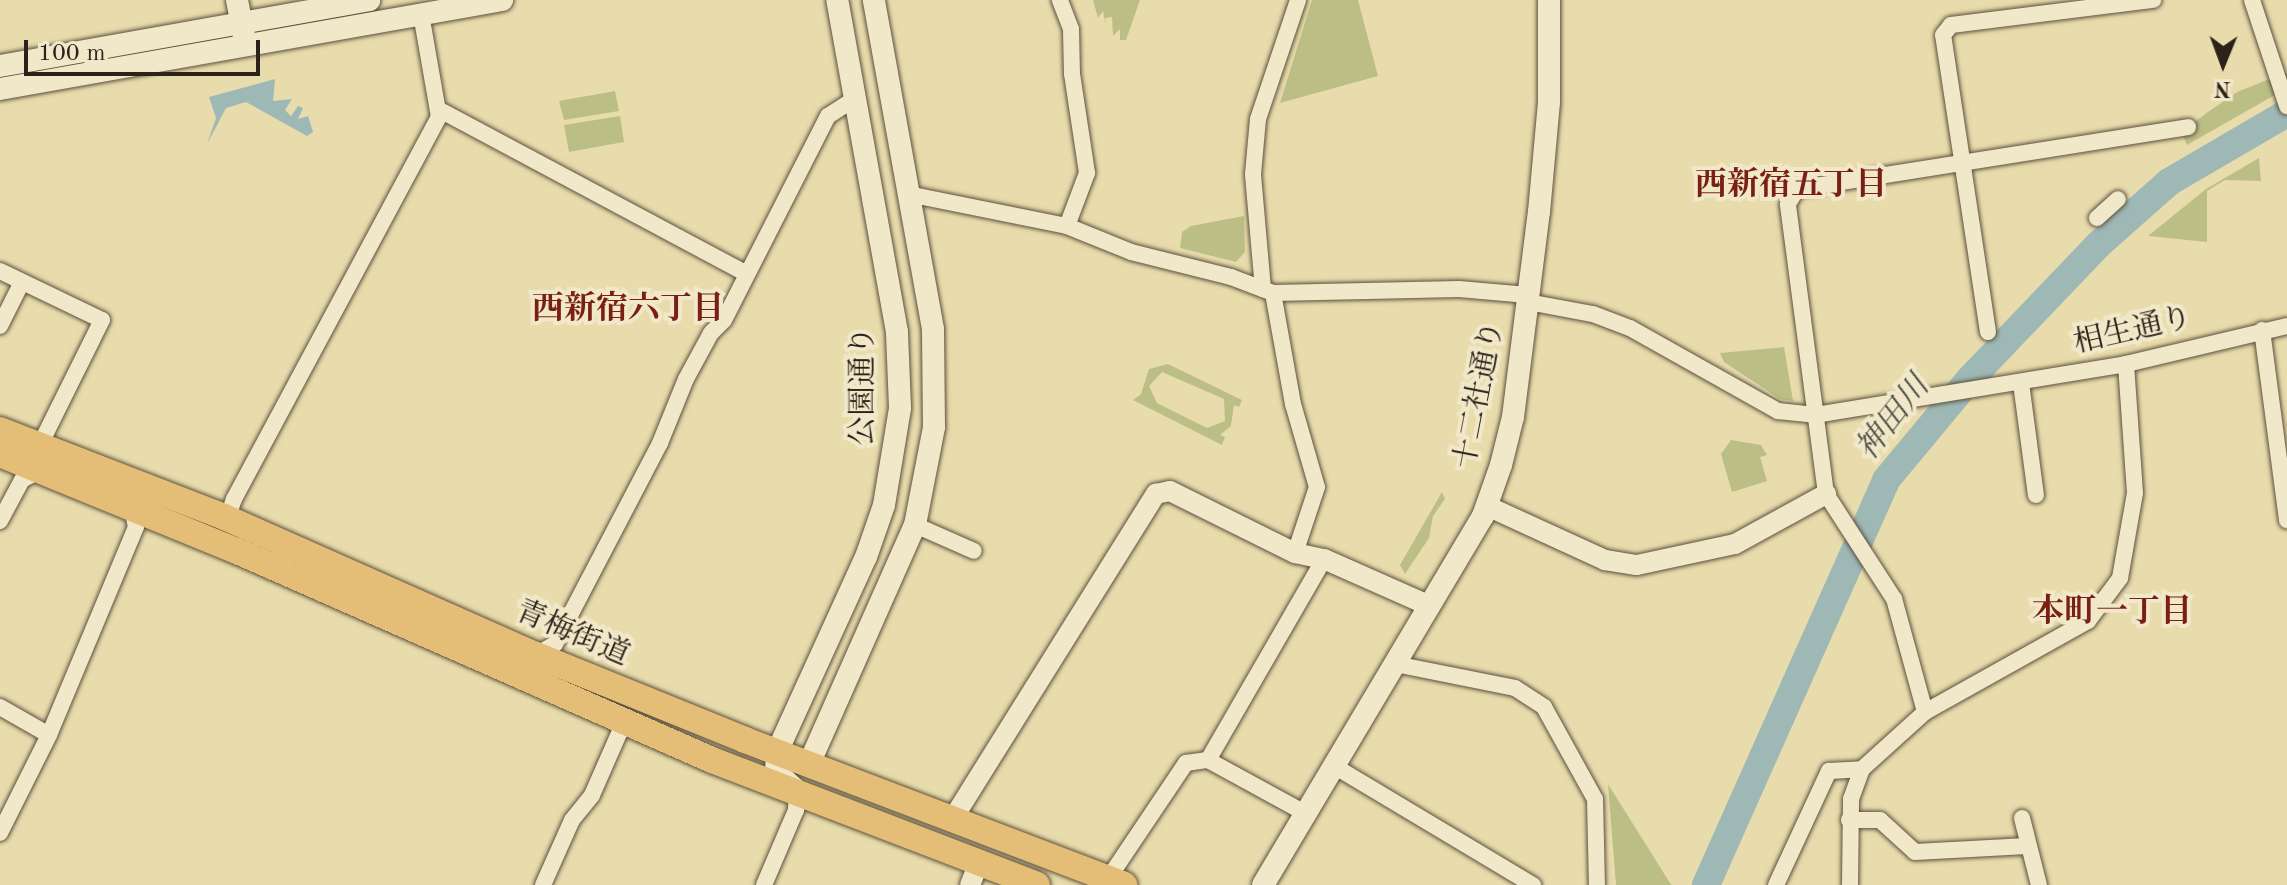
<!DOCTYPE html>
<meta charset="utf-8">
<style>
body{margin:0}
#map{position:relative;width:2287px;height:885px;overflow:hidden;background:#e9dcac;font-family:"Old Standard TT","Noto Serif JP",serif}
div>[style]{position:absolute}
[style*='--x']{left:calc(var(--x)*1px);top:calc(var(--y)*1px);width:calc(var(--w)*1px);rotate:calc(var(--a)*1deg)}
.green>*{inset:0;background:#bcbf85}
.water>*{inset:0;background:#9eb8b6}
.river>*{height:28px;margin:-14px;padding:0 14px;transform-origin:14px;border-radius:14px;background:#9eb8b6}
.roads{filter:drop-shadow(0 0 2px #5c503e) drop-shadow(0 0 2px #5c503e)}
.minor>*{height:16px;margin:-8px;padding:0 8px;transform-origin:8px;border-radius:8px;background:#f1e8c9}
.tertiary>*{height:20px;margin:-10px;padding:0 10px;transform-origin:10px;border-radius:10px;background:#f1e8c9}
.secondary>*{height:22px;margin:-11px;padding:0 11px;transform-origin:11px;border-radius:11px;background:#f1e8c9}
.primary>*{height:26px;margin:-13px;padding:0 13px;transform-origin:13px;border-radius:13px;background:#e4be76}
span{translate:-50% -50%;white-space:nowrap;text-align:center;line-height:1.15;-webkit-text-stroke:8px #f1e8c9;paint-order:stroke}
.street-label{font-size:30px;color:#2d221a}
.neighbourhood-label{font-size:32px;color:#7a1f14;font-weight:700}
.water-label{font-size:32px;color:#4f4f49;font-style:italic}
.north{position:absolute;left:2183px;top:24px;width:80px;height:80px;-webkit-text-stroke:6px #f1e8c9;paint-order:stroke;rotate:181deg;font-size:22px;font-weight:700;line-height:32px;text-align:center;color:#2d221a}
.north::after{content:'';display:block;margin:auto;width:28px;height:36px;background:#2d221a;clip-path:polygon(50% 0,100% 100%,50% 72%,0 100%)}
.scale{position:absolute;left:24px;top:40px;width:236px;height:36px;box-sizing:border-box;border:4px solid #2d221a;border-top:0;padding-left:10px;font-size:24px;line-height:28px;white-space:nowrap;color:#2d221a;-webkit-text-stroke:6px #f1e8c9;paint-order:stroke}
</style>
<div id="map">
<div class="green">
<i style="clip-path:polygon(1093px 0,1140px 0,1126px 40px,1120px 40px,1120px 29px,1113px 36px,1112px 17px,1105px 18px,1106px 27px,1103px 11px,1098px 18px)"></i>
<i style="clip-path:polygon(1312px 0,1358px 0,1378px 76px,1280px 103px)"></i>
<i style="clip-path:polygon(2287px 72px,2287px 88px,2187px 145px,2183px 136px,2188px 127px,2208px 112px,2237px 92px)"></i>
<i style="clip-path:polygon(615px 91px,619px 111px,564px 120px,559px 101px)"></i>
<i style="clip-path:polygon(620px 116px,624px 142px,569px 152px,564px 125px)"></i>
<i style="clip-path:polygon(2259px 158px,2261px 181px,2225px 180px,2207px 191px,2207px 242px,2148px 236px,2206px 189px)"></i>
<i style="clip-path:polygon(1244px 216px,1245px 252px,1236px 262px,1180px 248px,1182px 232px,1191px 226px)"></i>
<i style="clip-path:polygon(1784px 347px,1793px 401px,1780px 399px,1724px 362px,1720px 353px)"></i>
<i style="clip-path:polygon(evenodd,1168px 364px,1242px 400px,1239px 407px,1234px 405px,1231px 426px,1220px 435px,1225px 437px,1222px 445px,1133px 400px,1141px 394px,1149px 369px,1168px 364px,1162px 372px,1224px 399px,1225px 421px,1207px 428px,1157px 403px,1149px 386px,1162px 372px)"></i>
<i style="clip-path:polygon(1731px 440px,1761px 445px,1767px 455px,1760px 457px,1767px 481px,1732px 492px,1721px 454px)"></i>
<i style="clip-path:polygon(1442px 492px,1445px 499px,1433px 516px,1429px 538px,1405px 574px,1400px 565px)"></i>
<i style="clip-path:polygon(1608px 784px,1670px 883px,1672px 885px,1616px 885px)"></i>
</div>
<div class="water">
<i style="clip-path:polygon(275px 79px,273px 101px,292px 99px,285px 110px,291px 116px,298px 106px,303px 108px,298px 119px,308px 116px,313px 132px,307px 136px,246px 102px,226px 108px,207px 144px,216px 118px,209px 97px)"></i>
</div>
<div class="river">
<i style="--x:1706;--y:885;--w:443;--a:-66"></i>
<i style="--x:1886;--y:480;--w:131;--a:-50.3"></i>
<i style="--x:1970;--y:379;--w:185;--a:-46.3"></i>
<i style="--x:2098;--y:245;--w:95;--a:-41.6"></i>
<i style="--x:2169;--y:182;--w:137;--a:-30.3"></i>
</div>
<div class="roads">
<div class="minor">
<i style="--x:2252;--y:0;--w:112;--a:71.7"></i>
<i style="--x:438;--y:109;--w:350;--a:28.1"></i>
<i style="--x:908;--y:194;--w:162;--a:11.4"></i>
<i style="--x:1067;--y:226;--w:57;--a:-69.3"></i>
<i style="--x:1087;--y:173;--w:100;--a:-98.6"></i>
<i style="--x:1072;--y:74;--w:45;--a:-91.3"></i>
<i style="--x:1071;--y:29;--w:31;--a:-111"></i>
<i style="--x:2097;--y:218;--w:28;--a:-42"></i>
<i style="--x:1067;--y:226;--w:69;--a:22.1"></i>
<i style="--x:1131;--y:252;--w:103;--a:14"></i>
<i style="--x:1231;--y:277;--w:45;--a:20.9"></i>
<i style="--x:1273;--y:293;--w:186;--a:-1.2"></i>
<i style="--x:1459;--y:289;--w:69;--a:5"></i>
<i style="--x:0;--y:271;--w:113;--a:25.7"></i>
<i style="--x:102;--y:320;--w:140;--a:116.4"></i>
<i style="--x:1263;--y:289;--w:115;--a:-95"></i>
<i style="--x:1253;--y:174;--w:55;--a:-84.8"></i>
<i style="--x:1258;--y:119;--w:126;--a:-71.4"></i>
<i style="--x:1273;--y:293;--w:113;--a:79.8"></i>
<i style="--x:1293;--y:404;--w:86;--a:73.9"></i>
<i style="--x:1317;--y:487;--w:70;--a:108.4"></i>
<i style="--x:1528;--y:302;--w:66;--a:10.5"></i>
<i style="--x:1593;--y:314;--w:40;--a:21"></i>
<i style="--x:1630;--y:328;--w:170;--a:29.3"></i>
<i style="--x:1778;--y:411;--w:37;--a:6"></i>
<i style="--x:1815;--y:415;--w:315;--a:-9.3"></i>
<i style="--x:2126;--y:364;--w:165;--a:-13.3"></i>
<i style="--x:0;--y:326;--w:49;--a:-63.4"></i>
<i style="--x:2262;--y:330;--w:192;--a:82.5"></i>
<i style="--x:1988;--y:332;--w:300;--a:-98.6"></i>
<i style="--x:1943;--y:35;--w:13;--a:-51"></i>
<i style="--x:1951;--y:25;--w:204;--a:-7.1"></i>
<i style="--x:2021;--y:383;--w:113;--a:82.4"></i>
<i style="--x:0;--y:521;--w:47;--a:-61.8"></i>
<i style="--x:22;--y:480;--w:21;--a:-28"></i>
<i style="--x:226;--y:522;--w:24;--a:-71"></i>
<i style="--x:234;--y:499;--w:434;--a:-61.8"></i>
<i style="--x:439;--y:117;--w:105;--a:-99.9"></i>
<i style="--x:915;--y:525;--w:64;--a:23.8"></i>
<i style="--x:536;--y:655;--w:22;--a:-30"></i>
<i style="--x:555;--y:644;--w:227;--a:-62.4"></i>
<i style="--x:660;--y:443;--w:69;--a:-67.9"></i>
<i style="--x:686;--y:379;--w:52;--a:-61.5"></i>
<i style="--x:711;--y:333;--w:18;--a:-45"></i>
<i style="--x:724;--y:320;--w:229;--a:-63"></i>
<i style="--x:828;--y:116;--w:31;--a:-33"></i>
<i style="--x:1395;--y:664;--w:122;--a:11.3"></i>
<i style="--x:1515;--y:688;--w:35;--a:33"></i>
<i style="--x:1544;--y:707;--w:105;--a:61"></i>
<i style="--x:1595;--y:799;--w:86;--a:88.7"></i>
<i style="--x:0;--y:707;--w:56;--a:29.7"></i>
<i style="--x:1925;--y:712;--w:117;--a:-105.3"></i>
<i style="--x:1894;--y:599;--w:125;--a:-122.9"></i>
<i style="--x:1826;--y:494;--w:292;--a:-97.5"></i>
<i style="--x:1788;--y:204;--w:17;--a:-59"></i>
<i style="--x:1797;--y:189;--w:396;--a:-9"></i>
<i style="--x:1208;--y:760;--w:111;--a:28.7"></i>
<i style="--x:1334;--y:766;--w:232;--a:30.9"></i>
<i style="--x:2022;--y:818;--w:69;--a:75.8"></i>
<i style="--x:1849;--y:820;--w:31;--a:0"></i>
<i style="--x:1880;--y:820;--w:47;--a:42.4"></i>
<i style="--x:1915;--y:852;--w:112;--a:-3.1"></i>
<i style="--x:0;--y:833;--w:110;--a:-63.4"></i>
<i style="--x:49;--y:735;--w:225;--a:-67.3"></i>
<i style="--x:136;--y:527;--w:19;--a:-102"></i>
<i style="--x:1108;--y:879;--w:140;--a:-56.1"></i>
<i style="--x:1186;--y:763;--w:22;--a:-8"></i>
<i style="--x:1208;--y:760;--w:232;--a:-60"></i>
<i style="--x:543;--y:885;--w:71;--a:-66"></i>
<i style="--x:572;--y:820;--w:32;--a:-51"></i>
<i style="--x:592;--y:795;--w:80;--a:-66.3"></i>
<i style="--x:764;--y:885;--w:82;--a:-66.9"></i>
<i style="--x:796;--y:810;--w:19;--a:-87"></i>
<i style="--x:1776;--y:885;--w:126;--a:-65.1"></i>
<i style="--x:1829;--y:771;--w:33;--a:-3"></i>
<i style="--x:1850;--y:885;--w:86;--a:-89.3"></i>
<i style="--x:1851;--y:799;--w:32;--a:-70"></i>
<i style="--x:1862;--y:769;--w:85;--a:-42.1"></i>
<i style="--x:1925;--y:712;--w:187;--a:-29.2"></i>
<i style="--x:2088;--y:621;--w:54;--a:-53.3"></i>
<i style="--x:2120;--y:578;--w:86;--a:-80"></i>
<i style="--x:2135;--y:493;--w:129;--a:-94"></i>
</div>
<div class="tertiary">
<i style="--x:1487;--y:506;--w:130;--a:24.6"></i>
<i style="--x:1605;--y:560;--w:32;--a:9"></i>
<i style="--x:1637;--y:565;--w:100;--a:-12.1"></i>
<i style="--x:1735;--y:544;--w:104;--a:-28.8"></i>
<i style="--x:952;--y:820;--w:385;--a:-58"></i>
<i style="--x:1156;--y:494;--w:14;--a:-12"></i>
<i style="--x:1170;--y:491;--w:140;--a:26.4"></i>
<i style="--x:1295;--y:553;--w:30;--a:12"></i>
<i style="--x:1324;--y:559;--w:116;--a:23.9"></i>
<i style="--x:970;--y:885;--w:24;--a:-68"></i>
</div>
<div class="secondary">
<i style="--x:237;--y:0;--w:37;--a:79"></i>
<i style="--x:0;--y:66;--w:375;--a:-10.1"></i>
<i style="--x:0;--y:89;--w:510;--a:-10.05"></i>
<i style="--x:809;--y:764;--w:261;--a:-66.1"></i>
<i style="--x:915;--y:525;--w:100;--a:-79"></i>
<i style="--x:934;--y:427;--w:98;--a:-90.6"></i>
<i style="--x:933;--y:329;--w:334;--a:-100.2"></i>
<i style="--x:797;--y:791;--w:28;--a:-138"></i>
<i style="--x:776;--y:772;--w:20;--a:-87"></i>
<i style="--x:777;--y:752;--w:214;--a:-65.5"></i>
<i style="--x:866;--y:557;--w:55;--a:-70.9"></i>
<i style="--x:884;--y:505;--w:98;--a:-80.6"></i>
<i style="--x:900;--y:408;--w:76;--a:-92.3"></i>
<i style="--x:897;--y:332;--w:337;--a:-100.2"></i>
<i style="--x:1263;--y:885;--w:430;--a:-59.2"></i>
<i style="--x:1483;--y:516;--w:54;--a:-70.6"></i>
<i style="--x:1501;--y:465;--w:49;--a:-76"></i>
<i style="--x:1513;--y:417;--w:207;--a:-82.8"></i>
<i style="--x:1539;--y:212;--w:110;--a:-84.8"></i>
<i style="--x:1549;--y:102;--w:102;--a:-90"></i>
</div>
<div class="primary">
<i style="--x:0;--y:430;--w:240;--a:21.2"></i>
<i style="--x:224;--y:517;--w:341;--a:23.9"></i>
<i style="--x:536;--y:655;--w:226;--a:22.1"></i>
<i style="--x:745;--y:740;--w:406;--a:20.9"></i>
<i style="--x:0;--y:454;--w:256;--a:22.3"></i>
<i style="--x:237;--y:551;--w:519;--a:23.75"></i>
<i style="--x:712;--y:760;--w:348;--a:21"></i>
</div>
</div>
<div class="street-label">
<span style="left:2133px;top:331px;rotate:-13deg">相生通り</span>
<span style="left:864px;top:386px;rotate:-90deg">公園通り</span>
<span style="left:1480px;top:395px;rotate:-79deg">十二社通り</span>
<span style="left:572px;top:634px;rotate:23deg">青梅街道</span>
</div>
<div class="neighbourhood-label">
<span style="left:1791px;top:186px">西新宿五丁目</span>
<span style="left:628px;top:310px">西新宿六丁目</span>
<span style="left:2112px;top:613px">本町一丁目</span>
</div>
<div class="water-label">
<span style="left:1894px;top:419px;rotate:-52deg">神田川</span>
</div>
<div class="north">N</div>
<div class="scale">100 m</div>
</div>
